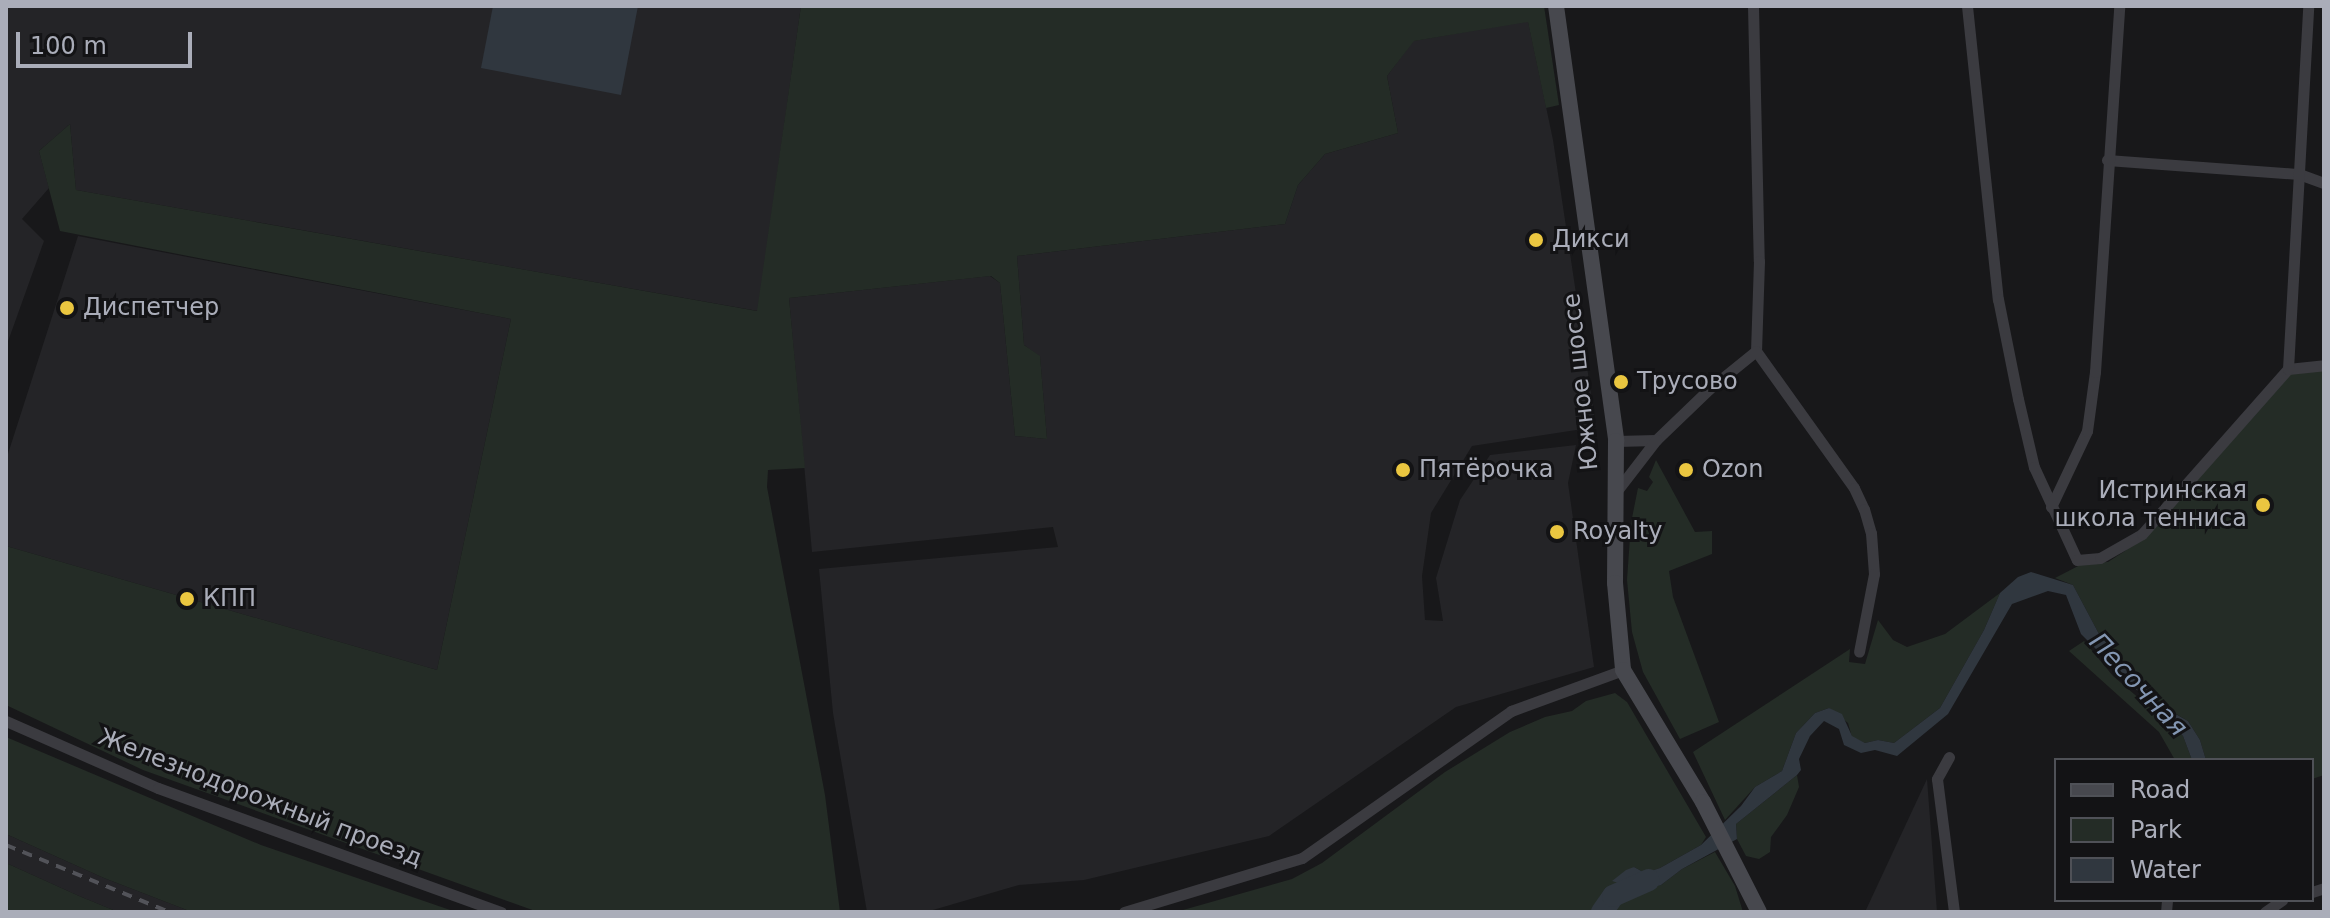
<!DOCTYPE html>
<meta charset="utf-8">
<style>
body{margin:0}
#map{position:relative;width:2330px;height:918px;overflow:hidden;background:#18181a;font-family:"DejaVu Sans",sans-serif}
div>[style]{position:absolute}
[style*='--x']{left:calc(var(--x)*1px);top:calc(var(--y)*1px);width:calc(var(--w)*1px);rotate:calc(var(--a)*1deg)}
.built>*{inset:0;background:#242427}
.green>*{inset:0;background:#242c26}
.water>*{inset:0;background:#30373f}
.river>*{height:22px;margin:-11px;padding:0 11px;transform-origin:11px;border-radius:11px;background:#30373f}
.street>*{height:11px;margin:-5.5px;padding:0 5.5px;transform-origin:5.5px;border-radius:5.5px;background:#3b3b40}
.secondary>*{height:16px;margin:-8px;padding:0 8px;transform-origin:8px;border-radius:8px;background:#47484e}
.rail>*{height:4px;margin-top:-2px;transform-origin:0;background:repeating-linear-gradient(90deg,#525359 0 10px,transparent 0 18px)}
.dots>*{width:22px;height:22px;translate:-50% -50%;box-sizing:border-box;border:4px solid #131315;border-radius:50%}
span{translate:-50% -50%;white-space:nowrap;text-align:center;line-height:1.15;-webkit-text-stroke:6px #131315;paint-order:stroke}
.poi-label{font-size:24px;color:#aaadb9}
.left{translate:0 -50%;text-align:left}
.right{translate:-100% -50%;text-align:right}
.street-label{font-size:24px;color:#aaadb9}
.water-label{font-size:26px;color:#8396b2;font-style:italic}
.frame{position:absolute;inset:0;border:8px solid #aaadb9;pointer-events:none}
.legend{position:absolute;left:2054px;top:758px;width:260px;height:144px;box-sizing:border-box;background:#131315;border:2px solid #4f5157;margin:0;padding:10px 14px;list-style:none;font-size:24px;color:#aaadb9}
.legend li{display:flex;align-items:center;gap:16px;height:40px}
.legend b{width:40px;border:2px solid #4f5157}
.scale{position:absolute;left:16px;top:32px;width:176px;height:36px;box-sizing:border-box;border:4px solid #aaadb9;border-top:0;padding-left:10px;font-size:24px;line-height:28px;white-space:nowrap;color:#aaadb9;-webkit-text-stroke:6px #131315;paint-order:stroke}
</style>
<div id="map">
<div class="built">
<i style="clip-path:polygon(6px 6px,801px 6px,758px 311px,76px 190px,70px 124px,39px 151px,49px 188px,22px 219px,44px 241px,6px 347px)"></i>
<i style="clip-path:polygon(1528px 21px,1553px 140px,1596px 427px,1472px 446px,1431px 513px,1422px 576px,1425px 620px,1443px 621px,1436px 578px,1460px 500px,1490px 455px,1576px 445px,1568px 483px,1594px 667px,1456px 707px,1269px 836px,1084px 880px,1019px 885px,926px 912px,867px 912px,833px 713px,819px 569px,1058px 547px,1053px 527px,812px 552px,789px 298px,990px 276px,1000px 283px,1015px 436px,1047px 439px,1040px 357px,1024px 345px,1017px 256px,1285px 224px,1298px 185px,1325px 154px,1398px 133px,1387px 76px,1413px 41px)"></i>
<i style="clip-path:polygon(78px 236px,511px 319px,437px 670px,6px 546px,6px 460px)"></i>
<i style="clip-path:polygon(1927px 779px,1937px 912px,1865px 912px)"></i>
<i style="clip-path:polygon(6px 834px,104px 878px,192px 912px,118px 912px,79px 896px,6px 863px)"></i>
</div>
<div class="green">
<i style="clip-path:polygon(801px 6px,1544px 6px,1559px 105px,1546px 108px,1528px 22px,1414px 41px,1387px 76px,1398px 133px,1325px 154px,1298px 185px,1285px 224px,1017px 256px,1024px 345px,1040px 356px,1047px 439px,1015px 436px,1000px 283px,991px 276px,789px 298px,805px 468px,768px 470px,767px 487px,825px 795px,840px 912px,538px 912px,143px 770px,6px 705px,6px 546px,437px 670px,511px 319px,60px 231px,39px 151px,70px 124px,76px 190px,757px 311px)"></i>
<i style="clip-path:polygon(2324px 367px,2324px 775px,2312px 779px,2312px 760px,2206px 760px,2200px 740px,2188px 721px,2164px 707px,2099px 634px,2073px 585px,2055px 578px,2084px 563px,2108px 562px,2125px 551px,2293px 372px)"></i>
<i style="clip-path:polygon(1656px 460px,1695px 532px,1712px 531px,1712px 554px,1669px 571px,1673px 597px,1719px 722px,1680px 739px,1643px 672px,1632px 632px,1627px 580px,1631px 523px,1638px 488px,1647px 491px,1653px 482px,1649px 477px)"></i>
<i style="clip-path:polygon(2000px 593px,1984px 630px,1940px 708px,1894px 743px,1878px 740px,1865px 743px,1852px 737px,1848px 723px,1829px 708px,1815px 713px,1796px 733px,1782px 771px,1755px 787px,1725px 820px,1693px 752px,1850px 649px,1849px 662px,1865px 664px,1878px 620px,1893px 640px,1907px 647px,1945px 634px)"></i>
<i style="clip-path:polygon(2084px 641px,2113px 676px,2183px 736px,2192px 760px,2175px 760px,2159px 732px,2069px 651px)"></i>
<i style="clip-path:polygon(1615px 693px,1627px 702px,1706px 837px,1701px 845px,1660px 868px,1645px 873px,1634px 867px,1593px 912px,1176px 912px,1292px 879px,1322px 863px,1445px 772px,1510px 732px,1545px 717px,1572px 711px,1586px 701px)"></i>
<i style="clip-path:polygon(6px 737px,261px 845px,456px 912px,192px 912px,104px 878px,6px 834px)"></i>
<i style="clip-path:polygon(1797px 775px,1799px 787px,1787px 815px,1771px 837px,1770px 852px,1759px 859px,1746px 856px,1737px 839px,1736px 824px)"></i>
<i style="clip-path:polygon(1715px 852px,1735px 886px,1743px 912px,1612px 912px,1624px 896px,1614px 896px,1615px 892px,1661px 885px,1682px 869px)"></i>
<i style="clip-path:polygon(6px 863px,79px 896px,118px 912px,6px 912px)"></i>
</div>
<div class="water">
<i style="clip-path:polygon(493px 6px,638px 6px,621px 95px,481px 68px)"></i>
<i style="clip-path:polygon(2031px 572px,2073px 585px,2099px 634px,2163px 707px,2188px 721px,2200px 740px,2206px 760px,2192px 760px,2183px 736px,2081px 634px,2066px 595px,2048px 591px,2012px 604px,1948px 714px,1897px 756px,1875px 750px,1861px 753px,1844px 745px,1839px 729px,1824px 721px,1810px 736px,1799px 759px,1801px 770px,1797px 775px,1736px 824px,1737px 839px,1682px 869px,1661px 885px,1628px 895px,1615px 892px,1615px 896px,1624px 896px,1612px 912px,1593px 912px,1611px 890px,1622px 884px,1612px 881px,1626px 870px,1634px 867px,1645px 873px,1660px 868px,1701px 845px,1741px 806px,1755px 787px,1782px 771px,1796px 733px,1815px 713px,1829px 708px,1842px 714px,1852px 736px,1865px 743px,1878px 740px,1894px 743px,1940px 708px,1984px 630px,2000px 593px,2018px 577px)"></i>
</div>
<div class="river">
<i style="--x:1602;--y:912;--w:19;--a:-55"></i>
<i style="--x:1613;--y:896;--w:39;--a:-24"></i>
</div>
<div class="street">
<i style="--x:1753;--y:6;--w:255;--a:88.7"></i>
<i style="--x:1759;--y:261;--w:90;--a:91.9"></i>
<i style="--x:1756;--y:351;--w:168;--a:54.4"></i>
<i style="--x:1854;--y:488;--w:23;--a:65"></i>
<i style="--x:1864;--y:509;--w:25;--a:74"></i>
<i style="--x:1871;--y:533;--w:41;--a:85.8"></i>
<i style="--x:1874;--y:574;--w:79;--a:100.9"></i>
<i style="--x:1967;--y:6;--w:295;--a:84"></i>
<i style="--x:1998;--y:299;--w:102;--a:78.7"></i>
<i style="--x:2018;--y:399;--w:70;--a:76.8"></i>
<i style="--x:2034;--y:467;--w:102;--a:65.2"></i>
<i style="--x:2077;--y:560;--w:23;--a:-5"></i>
<i style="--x:2100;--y:558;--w:48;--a:-29.7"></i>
<i style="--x:2142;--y:534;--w:220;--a:-48.5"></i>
<i style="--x:2288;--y:369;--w:36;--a:-6"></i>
<i style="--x:2107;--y:160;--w:193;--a:4.2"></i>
<i style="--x:2299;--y:174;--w:27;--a:20"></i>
<i style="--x:2288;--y:369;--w:364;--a:-86.8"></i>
<i style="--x:1616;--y:441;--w:40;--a:-1.4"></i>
<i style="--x:1656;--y:440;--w:74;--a:-43.9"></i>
<i style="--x:1709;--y:389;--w:60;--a:-39"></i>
<i style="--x:1616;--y:492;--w:66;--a:-52.4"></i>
<i style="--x:2051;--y:507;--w:84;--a:-64.7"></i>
<i style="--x:2087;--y:431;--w:60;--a:-82.3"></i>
<i style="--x:2095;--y:372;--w:367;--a:-86.2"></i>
<i style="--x:6;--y:721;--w:166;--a:23.8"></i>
<i style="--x:158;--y:788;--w:365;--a:19.9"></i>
<i style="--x:1949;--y:757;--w:25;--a:119"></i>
<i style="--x:1937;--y:779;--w:134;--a:82.7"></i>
<i style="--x:2312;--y:892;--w:13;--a:-18"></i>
<i style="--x:1124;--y:912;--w:186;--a:-16.9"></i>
<i style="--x:1302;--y:858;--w:256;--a:-35.1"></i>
<i style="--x:1511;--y:711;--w:119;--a:-20.1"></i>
<i style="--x:2166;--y:912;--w:12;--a:-85"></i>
<i style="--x:2265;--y:912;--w:21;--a:-35"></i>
</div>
<div class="secondary">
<i style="--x:1556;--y:6;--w:439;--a:82.1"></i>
<i style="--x:1616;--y:441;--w:142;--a:90.4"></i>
<i style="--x:1615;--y:583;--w:87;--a:84.7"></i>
<i style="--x:1623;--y:670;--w:154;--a:58.8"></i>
<i style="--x:1703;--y:802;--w:123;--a:63"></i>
</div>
<div class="rail">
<i style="--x:6;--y:845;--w:176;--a:22.3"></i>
</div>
<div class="dots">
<i style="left:1536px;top:240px;background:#eac640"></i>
<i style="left:67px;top:308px;background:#eac640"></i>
<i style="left:1621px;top:382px;background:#eac640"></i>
<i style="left:1403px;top:470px;background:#eac640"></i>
<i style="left:1686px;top:470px;background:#eac640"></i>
<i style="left:2263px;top:505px;background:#eac640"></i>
<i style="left:1557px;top:532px;background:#eac640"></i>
<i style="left:187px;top:599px;background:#eac640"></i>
</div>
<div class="poi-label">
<span class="left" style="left:1552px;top:240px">Дикси</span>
<span class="left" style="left:83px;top:308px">Диспетчер</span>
<span class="left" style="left:1637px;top:382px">Трусово</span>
<span class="left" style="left:1419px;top:470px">Пятёрочка</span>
<span class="left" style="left:1702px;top:470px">Ozon</span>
<span class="right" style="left:2247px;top:505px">Истринская<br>школа тенниса</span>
<span class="left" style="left:1573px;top:532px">Royalty</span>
<span class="left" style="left:203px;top:599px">КПП</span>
</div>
<div class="street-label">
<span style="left:1581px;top:382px;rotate:-96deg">Южное шоссе</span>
<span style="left:260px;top:798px;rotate:21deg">Железнодорожный проезд</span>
</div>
<div class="water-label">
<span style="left:2138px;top:685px;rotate:47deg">Песочная</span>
</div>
<div class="frame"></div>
<ul class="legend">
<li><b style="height:10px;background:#47484e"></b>Road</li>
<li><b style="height:22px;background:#242c26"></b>Park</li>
<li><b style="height:22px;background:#30373f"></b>Water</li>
</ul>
<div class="scale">100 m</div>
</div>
